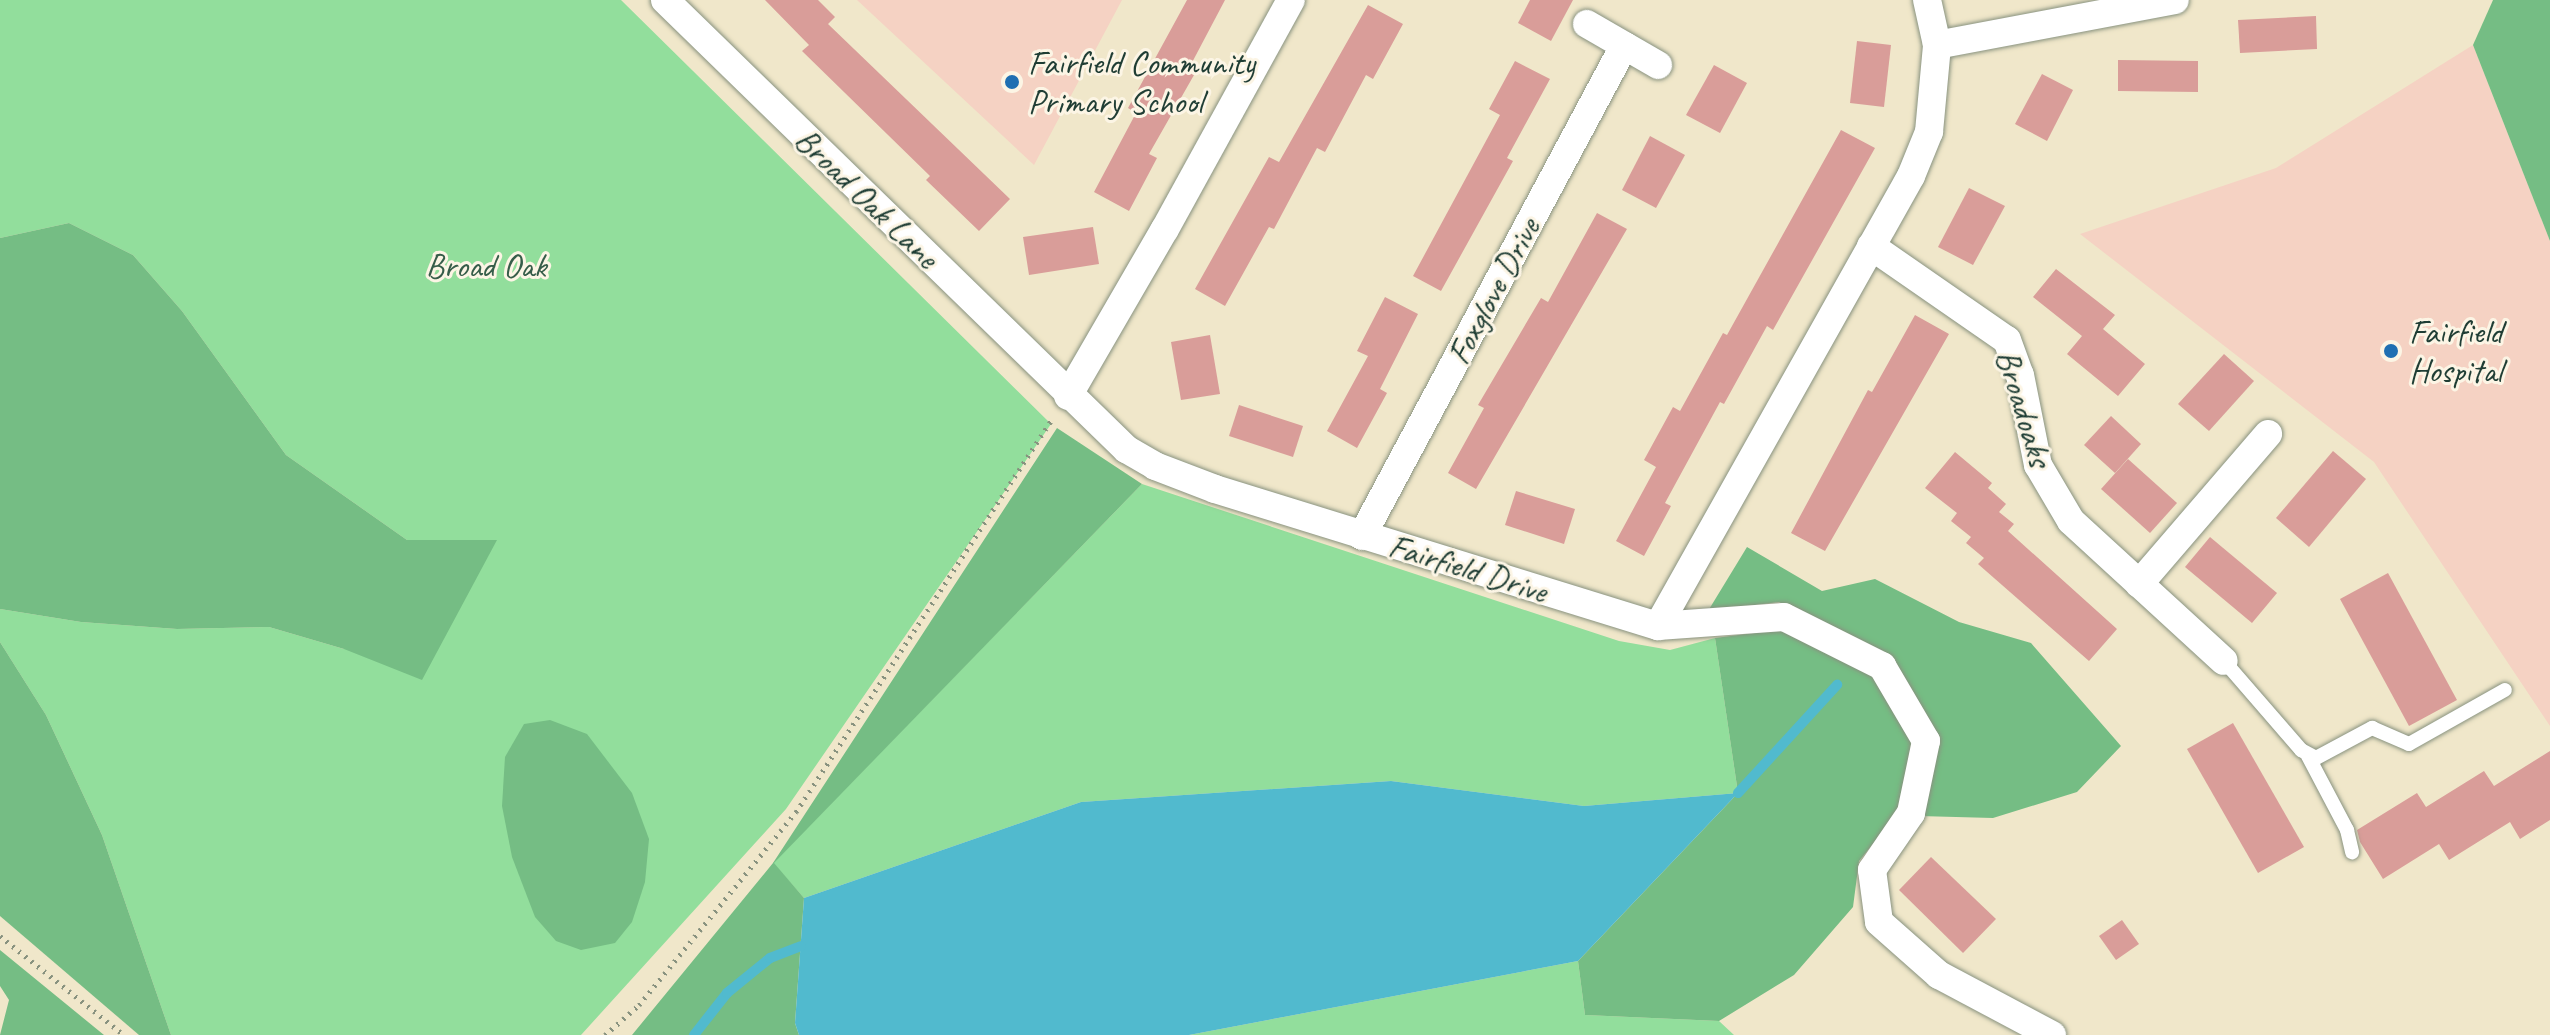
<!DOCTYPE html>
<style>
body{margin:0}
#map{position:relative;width:2550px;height:1035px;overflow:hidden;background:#f0e7ca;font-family:Caveat,sans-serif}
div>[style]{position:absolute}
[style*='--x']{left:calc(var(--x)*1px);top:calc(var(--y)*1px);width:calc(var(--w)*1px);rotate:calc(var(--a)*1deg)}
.built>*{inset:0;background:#f5d2c3}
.green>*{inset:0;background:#92de9c}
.forest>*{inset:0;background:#75bd84}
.water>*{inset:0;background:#51bace}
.stream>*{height:10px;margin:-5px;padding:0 5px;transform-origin:5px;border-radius:5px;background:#51bace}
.building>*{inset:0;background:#d99d99}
.path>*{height:5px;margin-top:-2.5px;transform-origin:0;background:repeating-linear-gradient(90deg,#88927f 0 2px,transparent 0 8px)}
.roads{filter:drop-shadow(0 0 2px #88927f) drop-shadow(0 0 2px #88927f)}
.lane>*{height:14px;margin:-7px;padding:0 7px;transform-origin:7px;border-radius:7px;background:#fff}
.street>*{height:28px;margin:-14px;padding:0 14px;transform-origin:14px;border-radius:14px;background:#fff}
.dots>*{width:22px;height:22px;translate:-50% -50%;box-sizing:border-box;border:4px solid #fcf5e5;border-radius:50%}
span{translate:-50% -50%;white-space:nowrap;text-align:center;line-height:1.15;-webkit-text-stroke:6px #fcf5e5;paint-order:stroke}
.poi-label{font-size:34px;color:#1f3d34}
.left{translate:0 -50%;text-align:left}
.street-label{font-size:34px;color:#1f3d34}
.park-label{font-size:34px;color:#365d49}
</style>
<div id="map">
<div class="built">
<i style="clip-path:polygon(857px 0,1122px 0,1034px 165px)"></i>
<i style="clip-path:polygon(2473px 45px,2550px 241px,2550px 726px,2374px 462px,2080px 234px,2276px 168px)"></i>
</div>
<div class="green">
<i style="clip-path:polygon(0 0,621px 0,1051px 424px,786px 809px,581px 1035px,171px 1035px,102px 835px,46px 715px,0 642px,0 609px,81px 622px,177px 629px,269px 627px,344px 649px,496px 540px,407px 540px,286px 455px,182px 311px,133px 255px,69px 223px,0 238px)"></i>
<i style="clip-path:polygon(1142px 484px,1619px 641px,1670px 650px,1715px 638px,1738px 793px,1584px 806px,1391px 781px,1081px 802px,804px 898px,773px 863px)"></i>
<i style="clip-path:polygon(1578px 961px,1585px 1015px,1719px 1021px,1734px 1035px,1189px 1035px)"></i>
</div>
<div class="forest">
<i style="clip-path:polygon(2493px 0,2550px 0,2550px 241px,2473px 45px)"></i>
<i style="clip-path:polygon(69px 223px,133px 255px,182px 311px,286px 455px,407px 540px,497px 540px,422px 680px,344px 649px,269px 627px,177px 629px,81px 622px,0 609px,0 238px)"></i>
<i style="clip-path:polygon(1057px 428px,1142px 484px,774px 863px,804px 898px,795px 1023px,799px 1035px,632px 1035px,773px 863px)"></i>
<i style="clip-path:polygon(1747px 547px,1822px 591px,1875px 579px,1959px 622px,2031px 643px,2121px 746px,2077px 792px,1993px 818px,1919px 816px,1937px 738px,1886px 659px,1779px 602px,1708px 611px)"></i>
<i style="clip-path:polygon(1785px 629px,1873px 671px,1911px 742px,1903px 807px,1859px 861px,1853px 907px,1794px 975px,1719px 1021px,1585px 1015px,1578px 961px,1738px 793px,1715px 638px)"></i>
<i style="clip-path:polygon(0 642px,46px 715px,102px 835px,171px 1035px,139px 1035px,0 916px)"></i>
<i style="clip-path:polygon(550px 720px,587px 734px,632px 793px,649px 839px,645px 882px,632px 922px,615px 943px,581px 950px,556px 941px,535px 917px,512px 857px,502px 806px,505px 757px,524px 724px)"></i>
<i style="clip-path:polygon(0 950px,104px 1035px,0 1035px,9px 1000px,0 986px)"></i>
</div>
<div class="water">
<i style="clip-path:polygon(1391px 781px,1584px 806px,1738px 793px,1578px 961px,1189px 1035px,799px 1035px,795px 1023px,804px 898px,1081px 802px)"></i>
</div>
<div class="stream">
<i style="--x:1738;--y:793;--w:147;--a:-47.5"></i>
<i style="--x:694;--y:1035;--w:53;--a:-51.8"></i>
<i style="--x:727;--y:993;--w:55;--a:-39.1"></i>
<i style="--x:770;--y:958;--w:33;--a:-21"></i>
</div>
<div class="building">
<i style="clip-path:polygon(765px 0,818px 0,835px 17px,828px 24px,1010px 199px,979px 231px,926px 180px,930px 176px,802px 51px,809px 45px)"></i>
<i style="clip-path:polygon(1187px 0,1225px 0,1187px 72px,1194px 75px,1149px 154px,1157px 158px,1129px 211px,1094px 192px,1136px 113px,1128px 108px)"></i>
<i style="clip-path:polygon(1530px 0,1573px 0,1551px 41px,1518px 23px)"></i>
<i style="clip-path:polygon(1368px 5px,1403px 24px,1373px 79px,1366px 75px,1325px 152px,1317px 148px,1274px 229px,1269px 227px,1225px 306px,1195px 289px,1269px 157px,1279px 162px)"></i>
<i style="clip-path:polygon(2316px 16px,2317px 49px,2240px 53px,2238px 20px)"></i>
<i style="clip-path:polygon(1857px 41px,1891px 45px,1884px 107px,1850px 103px)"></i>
<i style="clip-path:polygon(2118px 60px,2198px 61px,2198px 92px,2118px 91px)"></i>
<i style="clip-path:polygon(1515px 61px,1550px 79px,1507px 158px,1513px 161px,1441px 291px,1413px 276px,1500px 115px,1489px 109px)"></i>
<i style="clip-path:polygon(1714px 65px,1747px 83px,1720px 133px,1686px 115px)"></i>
<i style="clip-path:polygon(2042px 74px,2073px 90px,2047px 141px,2015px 124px)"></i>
<i style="clip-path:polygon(1841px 130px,1875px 148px,1773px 330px,1767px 326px,1724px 404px,1720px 402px,1665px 503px,1671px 506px,1644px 556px,1616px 541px,1656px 467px,1644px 460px,1673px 407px,1680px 411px,1723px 333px,1727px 335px)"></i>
<i style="clip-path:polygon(1650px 136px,1685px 155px,1656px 208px,1622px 190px)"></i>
<i style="clip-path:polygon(1969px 188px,2005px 206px,1973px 265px,1938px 247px)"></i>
<i style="clip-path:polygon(1597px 213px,1627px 229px,1476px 489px,1448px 473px,1484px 408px,1478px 405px,1541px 298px,1548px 302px)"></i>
<i style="clip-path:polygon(1093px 227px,1099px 264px,1029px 275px,1023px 237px)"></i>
<i style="clip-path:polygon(2056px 269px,2115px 315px,2103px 329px,2145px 364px,2118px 396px,2067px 354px,2082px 336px,2033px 297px)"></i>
<i style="clip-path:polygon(1385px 297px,1418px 314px,1380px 389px,1387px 393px,1357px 448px,1327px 431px,1368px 356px,1357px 351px)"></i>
<i style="clip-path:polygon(1915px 315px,1949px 334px,1825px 551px,1791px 533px,1868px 390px,1872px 392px)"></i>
<i style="clip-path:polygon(1210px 335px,1220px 394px,1181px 400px,1171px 342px)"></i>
<i style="clip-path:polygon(2224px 354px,2254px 381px,2209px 431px,2178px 404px)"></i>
<i style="clip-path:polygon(1239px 405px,1303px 426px,1293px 457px,1229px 436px)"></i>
<i style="clip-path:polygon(2111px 416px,2141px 444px,2115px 473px,2084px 445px)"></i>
<i style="clip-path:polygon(2333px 451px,2366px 479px,2309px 547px,2276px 518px)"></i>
<i style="clip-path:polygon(1955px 452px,1992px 483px,1988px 488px,2006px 504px,1999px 512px,2014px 524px,2008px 531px,2117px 629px,2089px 661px,1978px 564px,1984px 558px,1966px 543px,1971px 537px,1951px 521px,1957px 513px,1925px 488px)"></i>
<i style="clip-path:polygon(2128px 459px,2177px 503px,2150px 533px,2101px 489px)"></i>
<i style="clip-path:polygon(1516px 491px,1575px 509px,1564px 544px,1505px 525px)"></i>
<i style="clip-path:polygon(2210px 537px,2277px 593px,2252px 623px,2185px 567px)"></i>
<i style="clip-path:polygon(2388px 573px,2457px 700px,2409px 726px,2340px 599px)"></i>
<i style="clip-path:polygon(2233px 723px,2304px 847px,2258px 873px,2187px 749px)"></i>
<i style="clip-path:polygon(2550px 751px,2550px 820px,2520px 839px,2510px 822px,2449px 860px,2439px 844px,2383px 879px,2360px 842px,2357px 830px,2417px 793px,2426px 807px,2484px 771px,2494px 786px)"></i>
<i style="clip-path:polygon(1931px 857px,1996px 919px,1963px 953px,1899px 890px)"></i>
<i style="clip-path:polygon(2122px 920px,2139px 944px,2116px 960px,2099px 936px)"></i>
</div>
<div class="path">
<i style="--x:0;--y:936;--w:159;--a:38.6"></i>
<i style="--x:605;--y:1035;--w:45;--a:-41.4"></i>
<i style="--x:639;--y:1005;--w:249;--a:-50.9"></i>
<i style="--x:796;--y:812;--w:468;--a:-56.9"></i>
</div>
<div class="roads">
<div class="lane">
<i style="--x:2224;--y:661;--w:118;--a:49.1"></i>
<i style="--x:2301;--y:750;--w:17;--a:28"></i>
<i style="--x:2316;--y:758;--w:64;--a:-28.2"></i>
<i style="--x:2372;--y:728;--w:40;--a:23.4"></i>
<i style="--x:2409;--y:744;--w:110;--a:-29.4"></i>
<i style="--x:2308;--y:756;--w:84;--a:62.2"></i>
<i style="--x:2347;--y:830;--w:23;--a:77"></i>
</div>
<div class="street">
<i style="--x:665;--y:0;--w:644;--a:44.24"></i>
<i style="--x:1126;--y:449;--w:34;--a:30"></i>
<i style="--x:1155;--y:466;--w:64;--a:21"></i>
<i style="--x:1215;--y:489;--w:464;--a:17.2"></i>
<i style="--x:1658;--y:626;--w:516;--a:-60.65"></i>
<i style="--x:1911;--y:176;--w:48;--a:-67.8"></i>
<i style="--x:1929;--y:132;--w:87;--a:-84.7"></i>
<i style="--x:1937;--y:45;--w:46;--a:-102.5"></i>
<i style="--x:1587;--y:24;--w:82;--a:30"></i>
<i style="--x:1937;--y:45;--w:242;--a:-10.7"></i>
<i style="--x:1871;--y:246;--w:165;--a:34.7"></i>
<i style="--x:2007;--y:340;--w:37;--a:70"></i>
<i style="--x:2020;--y:375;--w:92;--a:78.7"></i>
<i style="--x:2038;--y:465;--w:65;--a:59.5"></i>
<i style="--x:2071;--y:521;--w:207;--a:42.5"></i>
<i style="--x:1068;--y:396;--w:193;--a:-59.9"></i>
<i style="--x:1165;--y:229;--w:261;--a:-61.2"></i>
<i style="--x:1362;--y:536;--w:556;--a:-61.87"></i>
<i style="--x:2139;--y:584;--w:198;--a:-49.3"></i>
<i style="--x:1658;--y:626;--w:126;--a:-4.1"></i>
<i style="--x:1784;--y:617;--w:110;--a:26.6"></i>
<i style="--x:1882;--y:666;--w:87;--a:59.6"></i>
<i style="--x:1926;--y:741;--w:74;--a:101.8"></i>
<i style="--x:1911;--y:813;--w:69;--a:124.4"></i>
<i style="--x:1872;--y:870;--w:52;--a:82.3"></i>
<i style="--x:1879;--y:922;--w:80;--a:41.5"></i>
<i style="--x:1939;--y:975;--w:128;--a:28"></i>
</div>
</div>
<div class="dots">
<i style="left:1012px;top:82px;background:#1f6fb2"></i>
<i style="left:2391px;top:351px;background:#1f6fb2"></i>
</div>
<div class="poi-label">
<span class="left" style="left:1028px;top:82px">Fairfield Community<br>Primary School</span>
<span class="left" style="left:2409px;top:351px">Fairfield<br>Hospital</span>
</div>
<div class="street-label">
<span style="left:867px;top:198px;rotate:44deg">Broad Oak Lane</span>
<span style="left:1493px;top:291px;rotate:-62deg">Foxglove Drive</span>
<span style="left:2024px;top:408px;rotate:73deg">Broadoaks</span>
<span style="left:1468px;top:568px;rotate:17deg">Fairfield Drive</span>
</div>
<div class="park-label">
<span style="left:486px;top:266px">Broad Oak</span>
</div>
</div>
